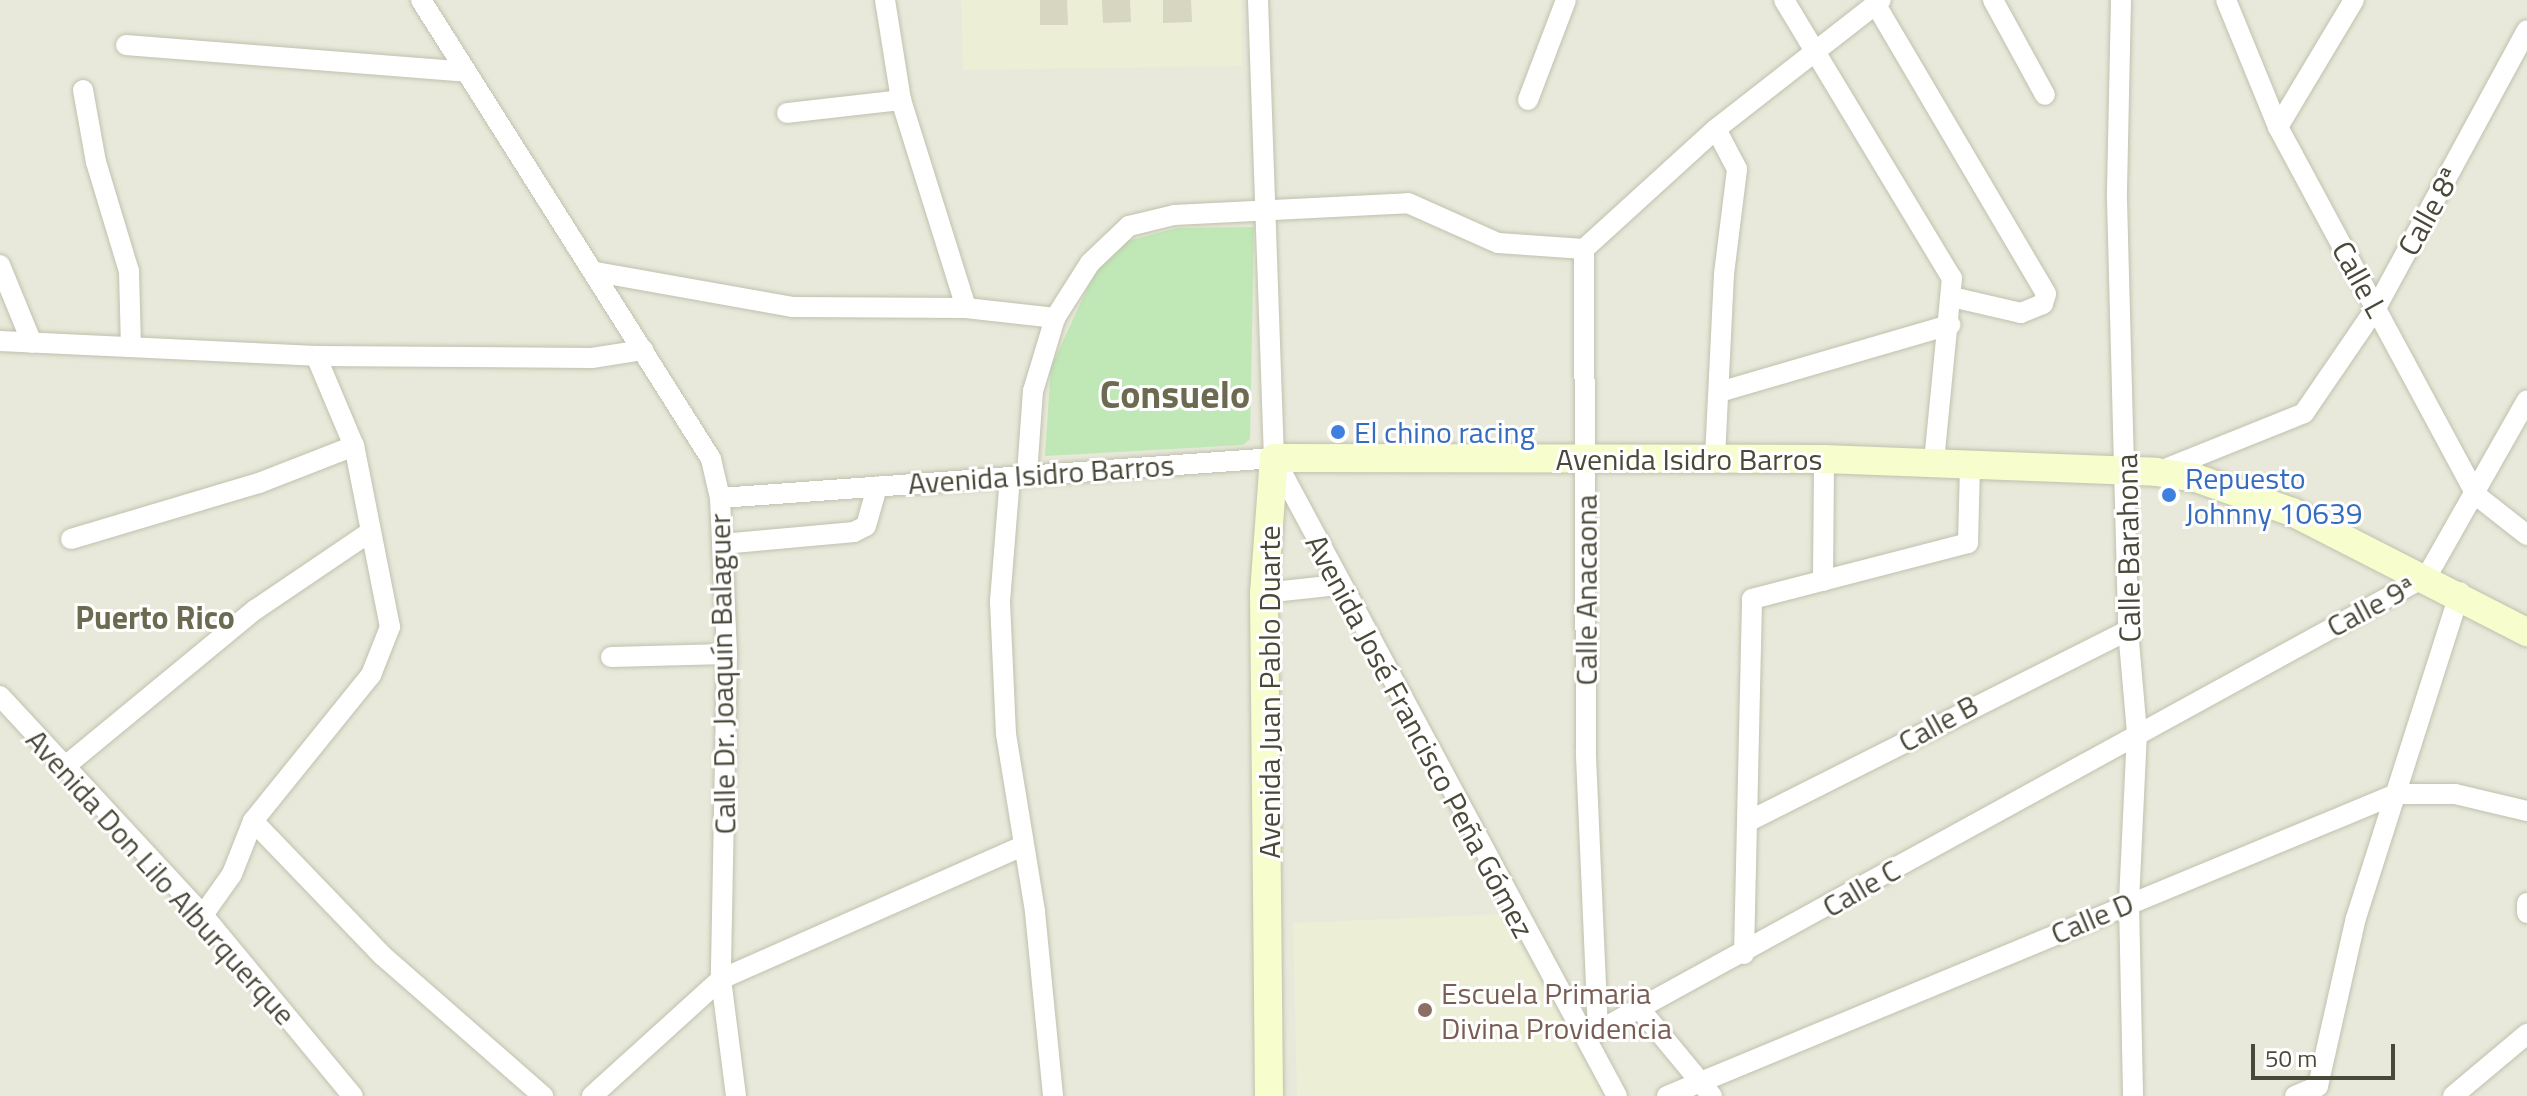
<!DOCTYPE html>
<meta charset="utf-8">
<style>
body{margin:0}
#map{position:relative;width:2527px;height:1096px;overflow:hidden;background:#f5f5ec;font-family:"Titillium Web",sans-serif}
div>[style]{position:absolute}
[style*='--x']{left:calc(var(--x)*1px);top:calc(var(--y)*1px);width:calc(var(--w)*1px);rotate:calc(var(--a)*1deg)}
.residential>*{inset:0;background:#e8e9da}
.education>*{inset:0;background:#eceed6}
.green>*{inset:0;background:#c0e7b6}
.building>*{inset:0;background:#d7d6c1}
.roads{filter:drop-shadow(0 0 2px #c0c1ae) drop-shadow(0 0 2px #c0c1ae)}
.street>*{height:20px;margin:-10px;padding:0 10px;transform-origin:10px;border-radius:10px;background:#fff}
.secondary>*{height:28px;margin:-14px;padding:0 14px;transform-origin:14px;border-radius:14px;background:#f8fdce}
.dots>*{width:22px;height:22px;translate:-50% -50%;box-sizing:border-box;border:4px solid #fff;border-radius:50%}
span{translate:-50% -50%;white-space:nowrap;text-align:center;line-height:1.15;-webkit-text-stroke:6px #fff;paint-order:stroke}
.street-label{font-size:30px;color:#4a4939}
.shop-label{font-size:30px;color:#366cbe}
.left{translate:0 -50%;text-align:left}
.education-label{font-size:30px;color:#785e54}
.neighbourhood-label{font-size:32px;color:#6c6b51;font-weight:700}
.district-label{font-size:38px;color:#6c6b51;font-weight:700}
.scale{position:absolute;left:2251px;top:1044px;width:144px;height:36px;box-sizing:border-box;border:4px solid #4a4939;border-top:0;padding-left:10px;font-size:24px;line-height:28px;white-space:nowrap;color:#4a4939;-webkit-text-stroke:6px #fff;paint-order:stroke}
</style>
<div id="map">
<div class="residential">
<i style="clip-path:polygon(0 0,2527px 0,2527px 1096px,0 1096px)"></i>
</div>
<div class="education">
<i style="clip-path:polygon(961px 0,1241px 0,1242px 66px,963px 70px)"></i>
<i style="clip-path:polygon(1503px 914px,1604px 1096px,1297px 1096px,1293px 923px)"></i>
</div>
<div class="green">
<i style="clip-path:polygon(1254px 227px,1250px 439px,1243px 445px,1045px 456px,1051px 367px,1094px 274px,1123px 242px,1177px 228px)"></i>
</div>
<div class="building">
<i style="clip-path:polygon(1040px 0,1067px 0,1068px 25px,1040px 25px)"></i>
<i style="clip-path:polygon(1102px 0,1130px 0,1131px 22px,1103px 23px)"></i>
<i style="clip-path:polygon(1163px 0,1191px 0,1192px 22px,1163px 23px)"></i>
</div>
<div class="roads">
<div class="street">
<i style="--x:421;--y:0;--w:543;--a:57.71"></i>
<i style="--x:711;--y:459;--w:40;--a:77"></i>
<i style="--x:720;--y:498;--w:156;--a:87.4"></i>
<i style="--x:727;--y:654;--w:325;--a:91.1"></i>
<i style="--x:721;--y:979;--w:118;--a:82.7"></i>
<i style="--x:885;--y:0;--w:101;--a:80.9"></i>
<i style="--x:901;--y:100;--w:218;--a:72.6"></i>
<i style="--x:1258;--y:0;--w:458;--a:88"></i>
<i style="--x:1274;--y:458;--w:724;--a:61.74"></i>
<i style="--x:1784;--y:0;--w:325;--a:58.9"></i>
<i style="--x:1952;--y:278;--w:186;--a:95.6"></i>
<i style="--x:1993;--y:0;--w:108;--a:61.3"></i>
<i style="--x:2121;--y:0;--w:199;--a:91.2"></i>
<i style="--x:2117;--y:199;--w:431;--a:88.5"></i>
<i style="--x:2128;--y:630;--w:102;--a:85"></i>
<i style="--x:2137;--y:732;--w:170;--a:92.7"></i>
<i style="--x:2129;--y:902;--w:194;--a:88.8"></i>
<i style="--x:2226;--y:0;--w:137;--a:67.7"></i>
<i style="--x:2278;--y:127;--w:418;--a:61.7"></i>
<i style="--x:2476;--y:495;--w:65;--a:38.1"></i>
<i style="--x:1876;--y:5;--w:335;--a:59.5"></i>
<i style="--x:2046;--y:294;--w:10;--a:107"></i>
<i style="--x:2043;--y:304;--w:24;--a:158"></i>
<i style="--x:2021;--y:313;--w:71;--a:-166.9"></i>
<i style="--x:126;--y:45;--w:341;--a:4.5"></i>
<i style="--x:83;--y:90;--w:73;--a:79.8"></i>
<i style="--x:96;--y:162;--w:114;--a:73.2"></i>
<i style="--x:129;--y:271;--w:75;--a:88.5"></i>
<i style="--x:1528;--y:100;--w:107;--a:-69.2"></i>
<i style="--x:787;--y:113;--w:115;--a:-6.5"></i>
<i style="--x:2278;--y:127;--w:148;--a:-59.1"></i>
<i style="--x:0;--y:265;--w:84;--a:67.7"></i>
<i style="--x:596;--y:272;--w:199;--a:10.1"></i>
<i style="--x:792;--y:307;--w:174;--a:0.3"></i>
<i style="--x:966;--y:308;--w:90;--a:6.4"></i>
<i style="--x:0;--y:341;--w:316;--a:2.7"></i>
<i style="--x:316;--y:356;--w:276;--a:0.4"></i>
<i style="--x:592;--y:358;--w:52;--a:-8.9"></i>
<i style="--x:1719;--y:392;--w:241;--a:-16.2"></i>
<i style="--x:1715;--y:458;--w:184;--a:-87.2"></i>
<i style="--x:1724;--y:274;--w:106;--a:-82.9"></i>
<i style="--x:1737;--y:169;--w:45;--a:-117.7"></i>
<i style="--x:2160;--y:471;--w:155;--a:-21.9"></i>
<i style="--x:2304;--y:413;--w:127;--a:-55.6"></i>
<i style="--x:2376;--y:308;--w:316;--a:-61.5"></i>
<i style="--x:1027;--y:474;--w:83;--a:-85.9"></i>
<i style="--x:1033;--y:391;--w:76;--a:-73.2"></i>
<i style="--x:1055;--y:318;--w:65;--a:-57.5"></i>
<i style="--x:1090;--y:263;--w:54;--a:-43.5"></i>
<i style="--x:1129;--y:226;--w:46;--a:-13.7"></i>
<i style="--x:1174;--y:215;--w:234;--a:-2.9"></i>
<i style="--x:1408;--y:203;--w:98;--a:24"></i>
<i style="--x:1498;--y:243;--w:86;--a:4"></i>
<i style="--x:1010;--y:477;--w:125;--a:94.6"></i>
<i style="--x:1000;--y:602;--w:132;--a:87.4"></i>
<i style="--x:1006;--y:734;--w:180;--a:80.7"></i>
<i style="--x:1035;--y:912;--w:185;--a:84.4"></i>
<i style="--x:720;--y:498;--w:555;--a:-4.13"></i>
<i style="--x:71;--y:539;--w:196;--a:-16.6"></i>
<i style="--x:259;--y:483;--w:102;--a:-21.3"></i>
<i style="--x:722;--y:544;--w:133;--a:-5.2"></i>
<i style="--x:854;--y:532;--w:13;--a:-27"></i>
<i style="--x:866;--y:526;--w:41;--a:-74.2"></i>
<i style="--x:1823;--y:581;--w:122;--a:-89.5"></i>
<i style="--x:1264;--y:593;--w:74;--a:-6.2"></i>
<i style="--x:611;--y:657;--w:116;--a:-1.5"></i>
<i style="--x:0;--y:696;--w:299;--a:47.2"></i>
<i style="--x:203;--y:915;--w:235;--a:50.4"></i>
<i style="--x:63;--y:768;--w:249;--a:-39.5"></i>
<i style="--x:255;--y:610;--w:139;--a:-34.1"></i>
<i style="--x:1751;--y:820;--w:422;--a:-26.7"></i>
<i style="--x:253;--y:821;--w:187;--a:46.1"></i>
<i style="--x:383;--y:956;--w:213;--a:41.2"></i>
<i style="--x:2527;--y:903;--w:10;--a:90"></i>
<i style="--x:203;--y:915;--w:50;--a:-54.7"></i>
<i style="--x:232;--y:874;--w:57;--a:-68.4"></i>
<i style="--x:253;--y:821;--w:188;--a:-51.1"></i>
<i style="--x:371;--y:675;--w:52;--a:-68.4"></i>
<i style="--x:390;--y:627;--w:185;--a:-101.2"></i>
<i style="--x:354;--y:446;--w:98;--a:-112.9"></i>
<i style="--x:1744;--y:954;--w:355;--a:-88.7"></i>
<i style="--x:1752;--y:599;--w:223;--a:-14.5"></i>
<i style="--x:1968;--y:543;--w:78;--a:-88.5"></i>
<i style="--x:1640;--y:1009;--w:113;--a:50.4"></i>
<i style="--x:1598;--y:1031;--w:280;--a:-92.5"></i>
<i style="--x:1586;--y:751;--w:502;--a:-90.23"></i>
<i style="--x:1584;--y:249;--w:178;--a:-42.3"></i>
<i style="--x:1716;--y:129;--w:209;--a:-38"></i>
<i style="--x:1587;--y:1037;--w:958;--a:-28.76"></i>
<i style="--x:2427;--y:576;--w:202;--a:-60.4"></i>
<i style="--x:592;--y:1096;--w:174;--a:-42.2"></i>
<i style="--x:721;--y:979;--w:330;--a:-23.8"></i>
<i style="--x:1667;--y:1096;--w:789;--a:-22.5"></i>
<i style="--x:2396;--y:794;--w:59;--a:0"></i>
<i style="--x:2455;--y:794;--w:74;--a:13.3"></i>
<i style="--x:2295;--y:1096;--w:25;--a:-23"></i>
<i style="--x:2318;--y:1086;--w:172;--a:-77.3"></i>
<i style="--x:2356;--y:918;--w:342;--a:-72.3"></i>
<i style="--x:2453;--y:1096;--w:97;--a:-40"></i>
</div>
<div class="secondary">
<i style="--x:1269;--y:1096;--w:503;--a:-90.57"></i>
<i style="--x:1264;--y:593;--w:135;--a:-85.8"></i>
<i style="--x:1274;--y:458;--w:550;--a:0.1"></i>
<i style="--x:1824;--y:459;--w:332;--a:2.2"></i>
<i style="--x:2156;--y:472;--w:40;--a:8.5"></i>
<i style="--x:2196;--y:478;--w:102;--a:19.5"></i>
<i style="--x:2292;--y:512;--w:264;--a:27.1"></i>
</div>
</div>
<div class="dots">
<i style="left:1338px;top:432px;background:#3f7fe0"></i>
<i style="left:2169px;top:495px;background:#3f7fe0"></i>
<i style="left:1425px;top:1010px;background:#8d6e63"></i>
</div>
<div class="street-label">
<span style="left:2429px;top:211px;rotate:-61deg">Calle 8ª</span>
<span style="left:2360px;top:279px;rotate:61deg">Calle L</span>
<span style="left:1689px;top:459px">Avenida Isidro Barros</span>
<span style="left:1041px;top:474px;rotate:-4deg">Avenida Isidro Barros</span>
<span style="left:2128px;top:548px;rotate:-91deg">Calle Barahona</span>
<span style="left:1586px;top:590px;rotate:-90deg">Calle Anacaona</span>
<span style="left:2371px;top:606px;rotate:-28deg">Calle 9ª</span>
<span style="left:722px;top:674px;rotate:-91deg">Calle Dr. Joaquín Balaguer</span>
<span style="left:1269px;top:692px;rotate:-90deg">Avenida Juan Pablo Duarte</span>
<span style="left:1938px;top:723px;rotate:-29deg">Calle B</span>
<span style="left:1420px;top:736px;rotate:62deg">Avenida José Francisco Peña Gómez</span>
<span style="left:161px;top:877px;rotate:48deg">Avenida Don Lilo Alburquerque</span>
<span style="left:1861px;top:888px;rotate:-30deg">Calle C</span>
<span style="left:2092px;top:918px;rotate:-23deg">Calle D</span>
</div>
<div class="shop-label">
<span class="left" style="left:1354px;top:432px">El chino racing</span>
<span class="left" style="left:2185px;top:495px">Repuesto<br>Johnny 10639</span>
</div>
<div class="education-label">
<span class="left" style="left:1441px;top:1010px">Escuela Primaria<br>Divina Providencia</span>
</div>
<div class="neighbourhood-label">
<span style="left:155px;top:617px">Puerto Rico</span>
</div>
<div class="district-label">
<span style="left:1175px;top:395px">Consuelo</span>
</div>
<div class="scale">50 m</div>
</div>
